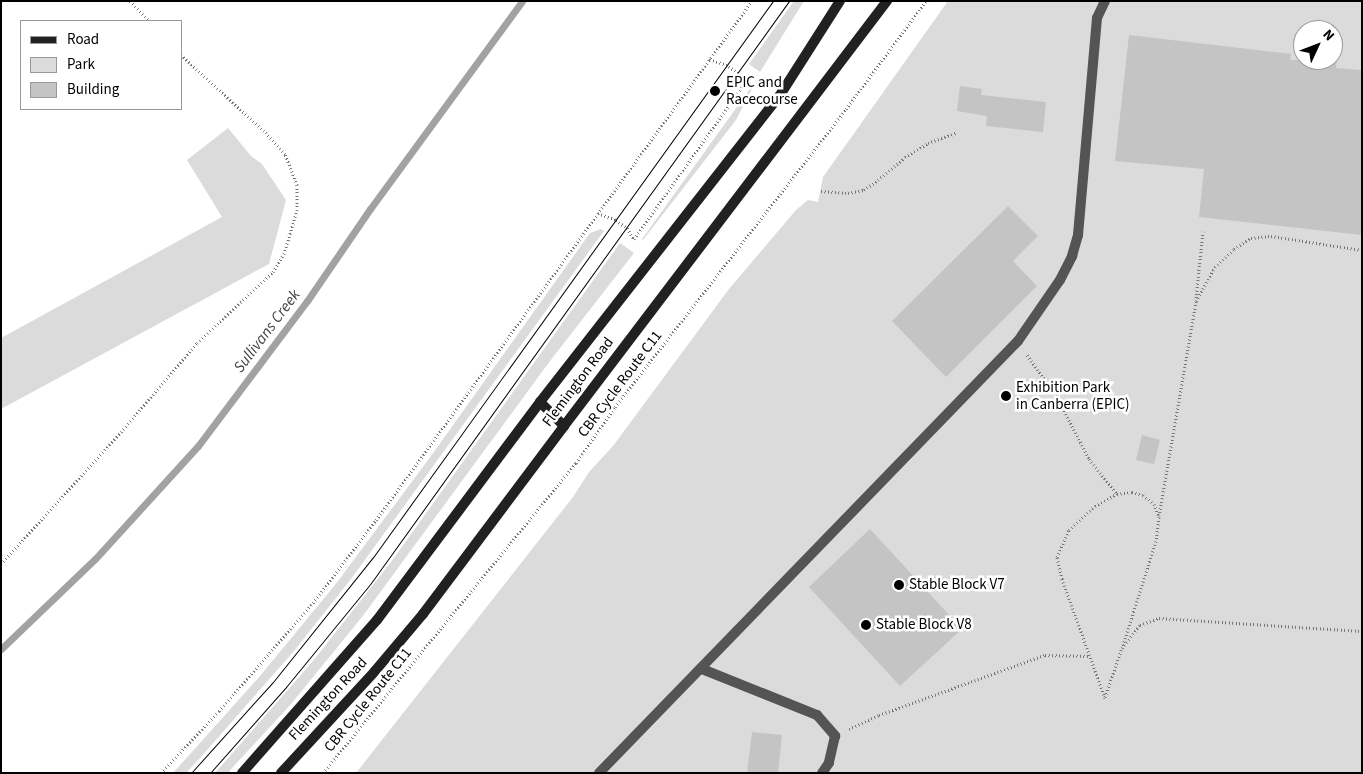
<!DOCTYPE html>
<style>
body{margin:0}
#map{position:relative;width:1363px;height:774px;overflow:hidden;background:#fff;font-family:"Source Sans 3",sans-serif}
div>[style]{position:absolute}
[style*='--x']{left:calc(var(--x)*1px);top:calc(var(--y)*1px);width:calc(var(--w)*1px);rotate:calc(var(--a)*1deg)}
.green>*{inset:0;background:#dbdbdb}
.stream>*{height:7px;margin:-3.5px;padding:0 3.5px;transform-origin:3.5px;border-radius:3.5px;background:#a2a2a2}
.building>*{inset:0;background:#c4c4c4}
.path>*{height:3px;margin-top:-1.5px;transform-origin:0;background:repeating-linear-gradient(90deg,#767676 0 1px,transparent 0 3.5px)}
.lane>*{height:10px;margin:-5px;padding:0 5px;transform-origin:5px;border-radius:5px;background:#545454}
.secondary>*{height:10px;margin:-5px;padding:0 5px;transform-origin:5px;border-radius:5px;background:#212121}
.tram>*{height:1px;margin:-0.5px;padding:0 0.5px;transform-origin:0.5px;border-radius:0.5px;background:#000}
.dots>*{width:14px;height:14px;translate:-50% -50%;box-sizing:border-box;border:2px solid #fff;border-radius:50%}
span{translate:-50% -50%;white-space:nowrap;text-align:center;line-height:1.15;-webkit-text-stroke:5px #fff;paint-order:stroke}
.poi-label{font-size:15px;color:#000}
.left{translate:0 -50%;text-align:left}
.street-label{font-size:15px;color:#000}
.water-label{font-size:16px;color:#434343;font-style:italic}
.frame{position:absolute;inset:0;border:2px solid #000;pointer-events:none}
.legend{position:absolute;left:20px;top:20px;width:162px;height:90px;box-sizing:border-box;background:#fff;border:1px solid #999;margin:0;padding:6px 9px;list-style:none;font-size:15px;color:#000}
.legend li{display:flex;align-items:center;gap:10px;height:25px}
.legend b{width:25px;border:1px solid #999}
.north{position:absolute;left:1293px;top:20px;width:50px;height:50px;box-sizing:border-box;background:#fff;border:1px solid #999;border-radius:50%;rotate:47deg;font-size:14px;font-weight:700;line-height:20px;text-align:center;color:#000}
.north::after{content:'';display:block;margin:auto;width:18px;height:22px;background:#000;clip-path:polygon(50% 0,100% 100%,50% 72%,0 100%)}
</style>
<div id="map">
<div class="green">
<i style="clip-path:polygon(794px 1px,804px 1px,760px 72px,749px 64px)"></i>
<i style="clip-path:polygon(evenodd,948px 1px,1362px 1px,1362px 773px,356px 773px,573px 497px,589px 472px,613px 446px,729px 289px,796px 210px,808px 200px,818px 202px,823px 177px,948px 1px,1303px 30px,1333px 30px,1333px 60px,1303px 60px,1303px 30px)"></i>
<i style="clip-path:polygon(757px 79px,736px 120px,643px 240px,642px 239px)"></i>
<i style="clip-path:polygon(228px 128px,251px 156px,262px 164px,286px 200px,269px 264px,1px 409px,1px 338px,222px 217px,187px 160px)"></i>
<i style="clip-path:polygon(601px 229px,604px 231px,351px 579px,294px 651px,200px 758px,186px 773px,173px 773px,260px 676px,335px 585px,431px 456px,590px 233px)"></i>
<i style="clip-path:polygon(620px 243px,634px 253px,550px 361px,362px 617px,291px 704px,232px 768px,228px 773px,215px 773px,313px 661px,391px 562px)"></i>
</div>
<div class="stream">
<i style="--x:1;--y:649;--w:130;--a:-43.8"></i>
<i style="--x:95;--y:559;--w:153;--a:-47.7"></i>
<i style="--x:198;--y:446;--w:181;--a:-53.1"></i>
<i style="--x:307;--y:301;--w:112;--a:-55.6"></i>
<i style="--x:370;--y:209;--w:258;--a:-53.8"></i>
</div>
<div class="building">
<i style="clip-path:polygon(1129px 35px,1291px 54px,1290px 60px,1337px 60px,1336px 68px,1362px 70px,1362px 235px,1199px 217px,1204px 169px,1115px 161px)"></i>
<i style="clip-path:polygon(960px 86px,982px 89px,981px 95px,1046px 102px,1043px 132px,986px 126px,987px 116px,957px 111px)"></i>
<i style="clip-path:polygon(1008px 206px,1038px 236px,1013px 261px,1037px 286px,946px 377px,892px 321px)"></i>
<i style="clip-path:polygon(1142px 435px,1160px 440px,1154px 464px,1136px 460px)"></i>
<i style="clip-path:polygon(870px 529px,962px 629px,900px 686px,809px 587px)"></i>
<i style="clip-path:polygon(752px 732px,782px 735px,778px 773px,747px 773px)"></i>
</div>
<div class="path">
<i style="--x:130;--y:1;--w:28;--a:46"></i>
<i style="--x:821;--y:191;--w:27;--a:4"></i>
<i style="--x:848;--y:193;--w:16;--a:-11"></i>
<i style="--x:864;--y:190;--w:17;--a:-36"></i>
<i style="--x:878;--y:180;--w:35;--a:-40"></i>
<i style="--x:905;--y:157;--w:27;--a:-31"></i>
<i style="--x:928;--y:143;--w:30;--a:-20"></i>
<i style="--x:598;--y:213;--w:19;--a:21"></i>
<i style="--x:616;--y:220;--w:14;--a:36"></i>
<i style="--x:627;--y:228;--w:13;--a:58"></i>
<i style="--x:634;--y:239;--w:190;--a:-54.6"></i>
<i style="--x:744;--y:84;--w:13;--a:-119"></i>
<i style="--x:738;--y:73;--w:14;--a:-144"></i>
<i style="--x:727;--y:65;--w:19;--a:-162"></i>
<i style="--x:1196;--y:298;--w:67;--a:-84"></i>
<i style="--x:1027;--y:355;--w:49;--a:54.1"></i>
<i style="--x:1056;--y:395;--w:72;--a:62.7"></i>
<i style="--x:1089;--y:459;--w:45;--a:51.3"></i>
<i style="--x:1159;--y:516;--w:218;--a:-80.2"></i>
<i style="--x:1196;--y:301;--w:39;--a:-61"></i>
<i style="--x:1215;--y:267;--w:26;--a:-43"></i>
<i style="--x:1234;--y:249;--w:20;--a:-33"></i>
<i style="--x:1251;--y:238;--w:20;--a:-6"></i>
<i style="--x:1271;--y:236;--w:92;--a:8.7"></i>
<i style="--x:1;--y:564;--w:178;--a:-47.7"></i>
<i style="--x:121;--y:432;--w:117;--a:-49.5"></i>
<i style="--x:197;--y:343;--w:104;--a:-43.1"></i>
<i style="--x:273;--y:272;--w:21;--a:-59"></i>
<i style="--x:284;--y:254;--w:46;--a:-73.5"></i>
<i style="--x:297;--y:210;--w:25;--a:-90"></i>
<i style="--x:297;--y:185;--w:33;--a:-111"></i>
<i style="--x:285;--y:154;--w:31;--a:-132"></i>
<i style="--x:264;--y:131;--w:113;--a:-137.5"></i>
<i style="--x:1105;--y:697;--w:52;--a:-70.9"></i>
<i style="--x:1122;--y:648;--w:29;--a:-52"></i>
<i style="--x:1140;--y:625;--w:20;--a:-20"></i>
<i style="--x:1159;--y:618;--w:203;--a:3.7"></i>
<i style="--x:1105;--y:698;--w:127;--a:-109.9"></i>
<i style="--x:1062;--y:579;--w:23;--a:-103"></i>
<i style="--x:1057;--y:557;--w:30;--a:-66"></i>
<i style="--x:1069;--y:530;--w:35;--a:-43"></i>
<i style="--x:1095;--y:506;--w:25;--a:-29"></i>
<i style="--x:1117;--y:494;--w:15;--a:-8"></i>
<i style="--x:1132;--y:492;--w:11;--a:15"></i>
<i style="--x:1143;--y:495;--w:14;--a:39"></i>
<i style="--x:1154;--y:504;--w:14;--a:69"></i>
<i style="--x:1159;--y:517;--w:24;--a:97"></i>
<i style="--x:1156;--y:541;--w:112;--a:107.6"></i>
<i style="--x:849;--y:729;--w:33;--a:-25"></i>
<i style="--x:879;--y:715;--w:177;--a:-19.9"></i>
<i style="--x:1045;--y:655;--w:45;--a:1.3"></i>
<i style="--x:161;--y:773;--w:85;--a:-46.9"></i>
<i style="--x:219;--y:711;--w:143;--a:-49"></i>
<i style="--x:313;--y:603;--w:104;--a:-52.8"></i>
<i style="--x:376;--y:520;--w:641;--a:-54.08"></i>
<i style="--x:323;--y:773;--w:400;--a:-50.8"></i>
<i style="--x:576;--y:463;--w:68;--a:-55.1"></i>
<i style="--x:615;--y:407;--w:377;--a:-52.2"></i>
<i style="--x:846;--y:109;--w:134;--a:-53.5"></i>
</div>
<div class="lane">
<i style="--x:702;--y:669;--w:124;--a:21.8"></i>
<i style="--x:817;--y:715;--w:28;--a:49"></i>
<i style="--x:835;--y:736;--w:28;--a:103"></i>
<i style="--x:829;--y:763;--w:12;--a:125"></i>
<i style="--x:599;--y:773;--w:602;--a:-45.88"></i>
<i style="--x:1018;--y:341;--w:74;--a:-55.5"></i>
<i style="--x:1060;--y:280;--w:27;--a:-63"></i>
<i style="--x:1072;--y:256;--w:22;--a:-74"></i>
<i style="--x:1078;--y:235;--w:218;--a:-85"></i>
<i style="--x:1097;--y:18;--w:19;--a:-65"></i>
</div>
<div class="secondary">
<i style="--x:540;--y:402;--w:34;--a:45"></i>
<i style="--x:242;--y:773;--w:204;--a:-48.6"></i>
<i style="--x:377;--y:620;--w:272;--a:-53.2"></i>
<i style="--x:540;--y:402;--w:393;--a:-52"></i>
<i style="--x:782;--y:92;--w:108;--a:-57.5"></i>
<i style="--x:281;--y:773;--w:139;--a:-47.3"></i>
<i style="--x:375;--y:671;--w:75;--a:-49.9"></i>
<i style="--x:423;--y:614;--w:235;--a:-53.1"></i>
<i style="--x:564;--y:426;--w:534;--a:-52.77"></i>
</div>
<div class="tram">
<i style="--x:191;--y:773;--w:122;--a:-48"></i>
<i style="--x:273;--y:682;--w:161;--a:-51.3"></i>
<i style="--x:374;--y:556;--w:684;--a:-54.29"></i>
<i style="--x:210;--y:773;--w:115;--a:-48.5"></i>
<i style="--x:286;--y:687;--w:134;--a:-50.7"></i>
<i style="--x:371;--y:583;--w:717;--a:-54.31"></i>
</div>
<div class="dots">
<i style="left:715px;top:91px;background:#000"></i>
<i style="left:1006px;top:396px;background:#000"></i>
<i style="left:899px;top:585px;background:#000"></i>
<i style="left:866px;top:625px;background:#000"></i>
</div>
<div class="poi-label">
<span class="left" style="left:726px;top:91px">EPIC and<br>Racecourse</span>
<span class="left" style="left:1016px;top:396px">Exhibition Park<br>in Canberra (EPIC)</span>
<span class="left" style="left:909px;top:585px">Stable Block V7</span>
<span class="left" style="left:876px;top:625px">Stable Block V8</span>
</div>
<div class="street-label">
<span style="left:578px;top:382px;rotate:-53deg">Flemington Road</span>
<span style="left:620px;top:384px;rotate:-53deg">CBR Cycle Route C11</span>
<span style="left:328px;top:699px;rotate:-47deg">Flemington Road</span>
<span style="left:368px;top:700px;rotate:-51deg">CBR Cycle Route C11</span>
</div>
<div class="water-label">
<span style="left:267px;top:331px;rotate:-53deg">Sullivans Creek</span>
</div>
<div class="frame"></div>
<ul class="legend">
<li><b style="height:6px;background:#212121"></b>Road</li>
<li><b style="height:14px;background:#dbdbdb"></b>Park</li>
<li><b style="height:14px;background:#c4c4c4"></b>Building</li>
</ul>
<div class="north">N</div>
</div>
